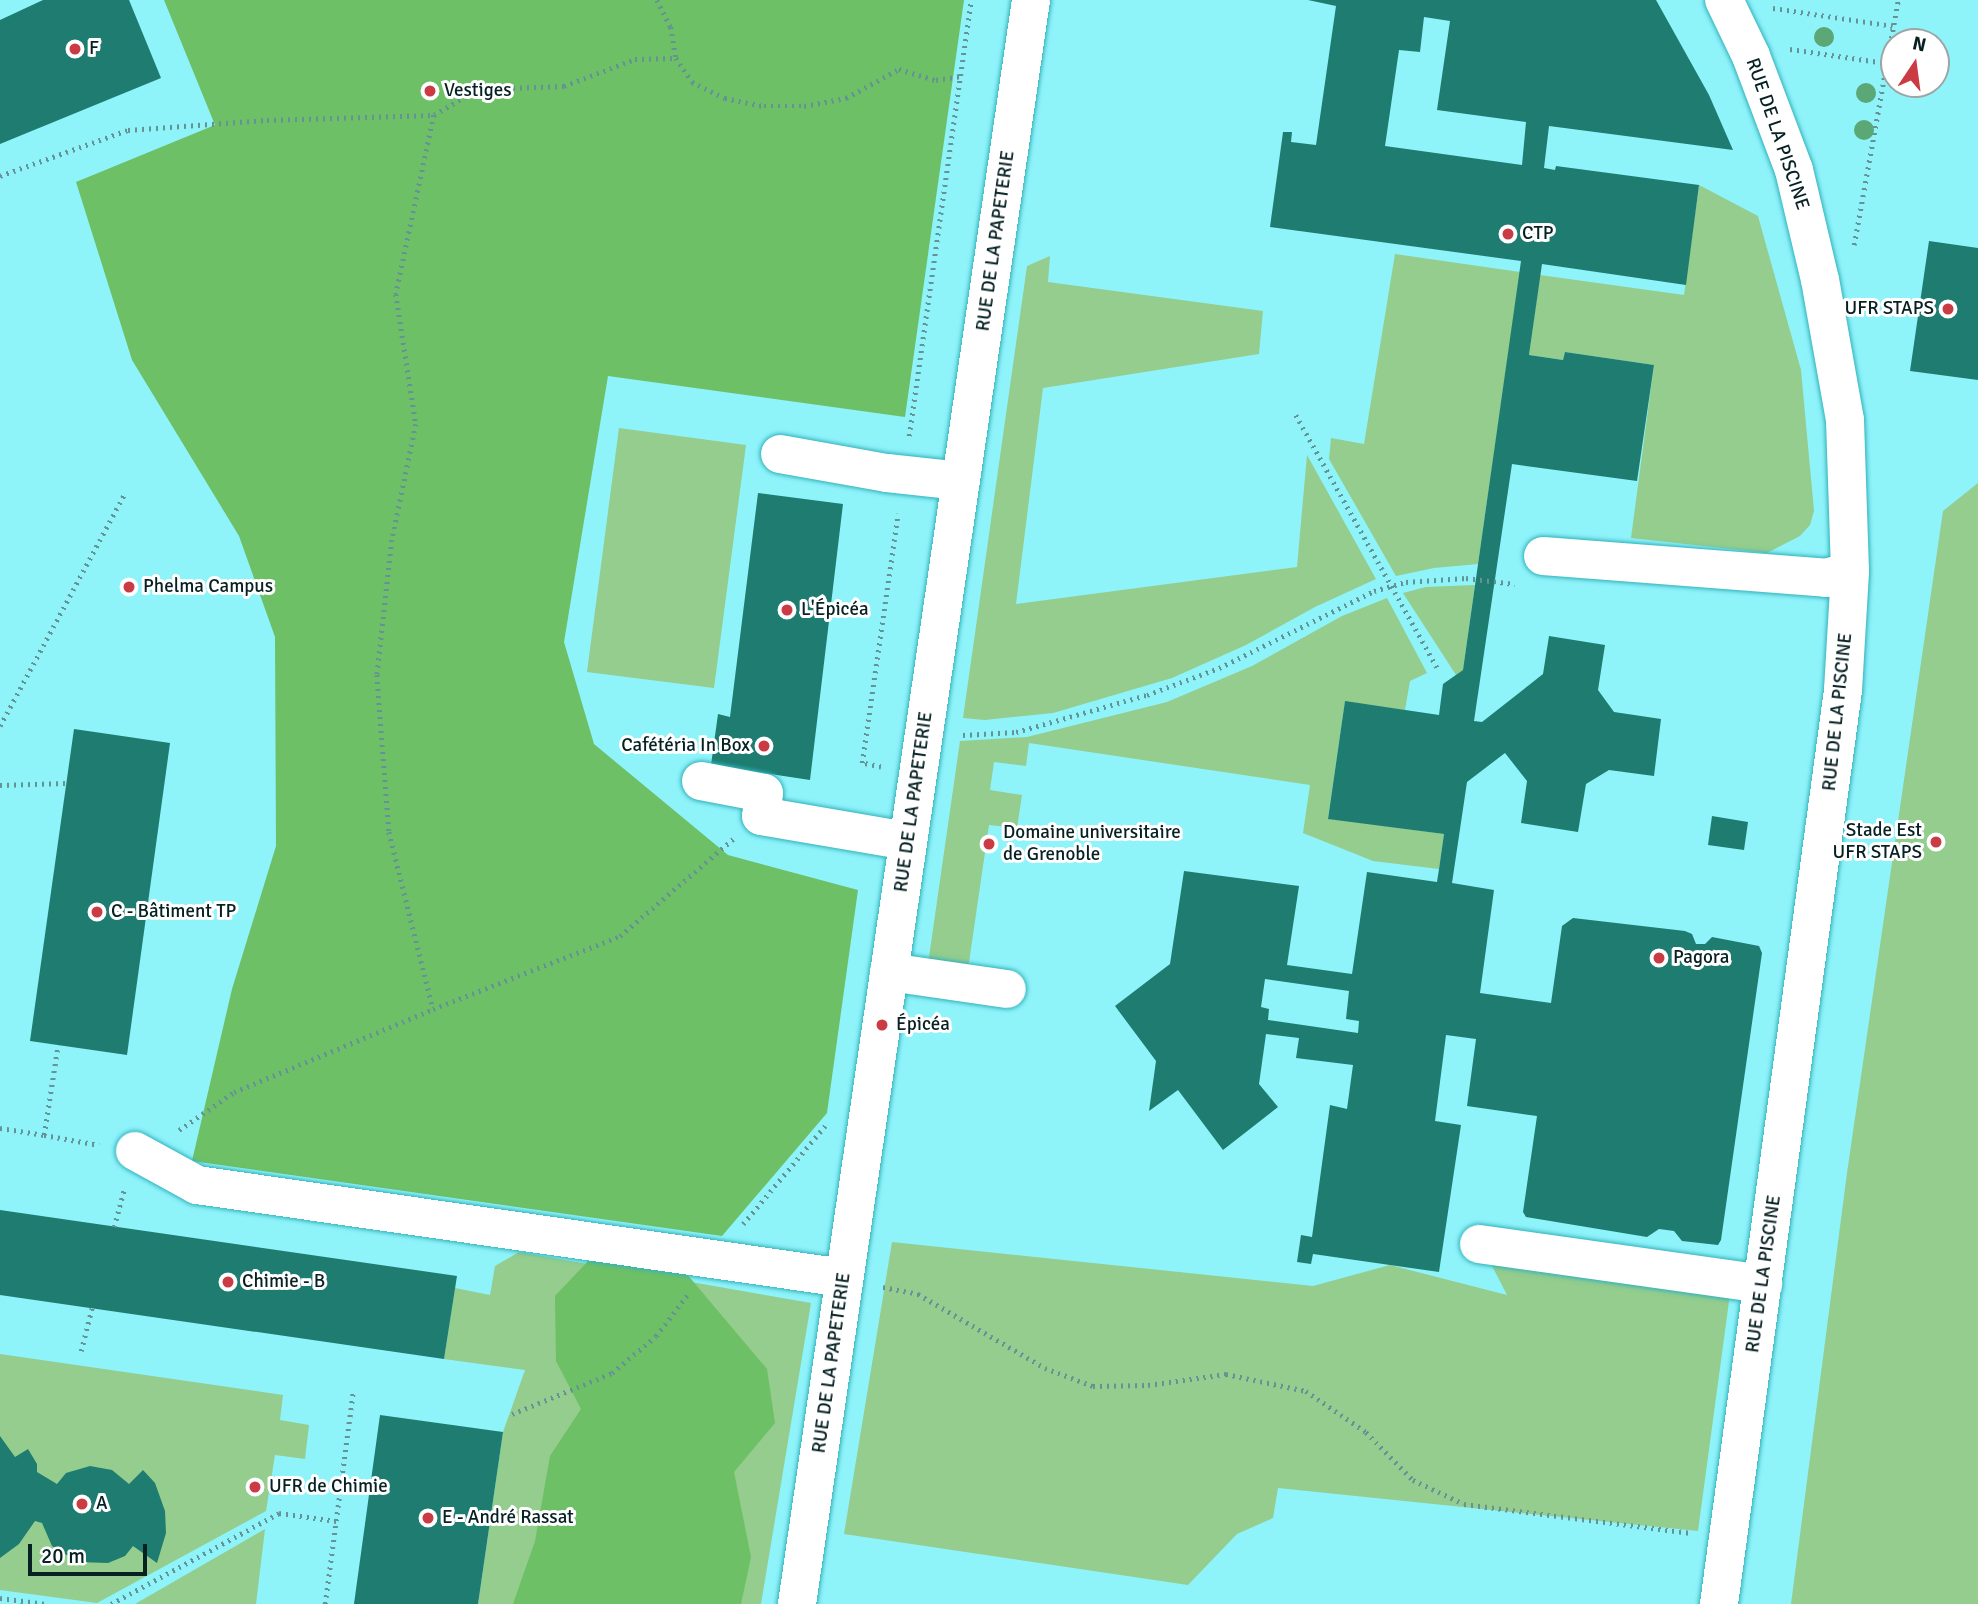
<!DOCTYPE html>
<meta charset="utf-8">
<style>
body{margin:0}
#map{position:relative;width:1978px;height:1604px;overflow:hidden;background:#b7f7fc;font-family:Signika,sans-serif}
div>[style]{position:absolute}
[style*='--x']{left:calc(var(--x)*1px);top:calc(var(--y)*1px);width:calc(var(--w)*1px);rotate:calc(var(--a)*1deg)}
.built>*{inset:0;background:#8ff3fa}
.green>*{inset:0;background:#94cd8d}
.forest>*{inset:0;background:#6dc065}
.building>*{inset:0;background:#1e7c70}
.path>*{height:4.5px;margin-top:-2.25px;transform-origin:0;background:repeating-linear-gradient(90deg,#649295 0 2px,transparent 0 7px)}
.roads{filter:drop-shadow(0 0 2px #32b2bb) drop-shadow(0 0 2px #32b2bb)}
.minor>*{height:38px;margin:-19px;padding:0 19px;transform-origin:19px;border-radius:19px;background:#fff}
.trees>*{width:20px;height:20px;margin:-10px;border-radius:50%;background:#5ba775}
.dots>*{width:19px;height:19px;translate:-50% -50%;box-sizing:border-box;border:4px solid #fff;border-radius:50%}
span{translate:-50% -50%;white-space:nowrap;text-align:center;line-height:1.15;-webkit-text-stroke:6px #fff;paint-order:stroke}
.poi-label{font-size:19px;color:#072123}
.left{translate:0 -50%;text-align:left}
.right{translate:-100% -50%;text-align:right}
.street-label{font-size:19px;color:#072123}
.north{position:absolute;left:1880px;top:28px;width:70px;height:70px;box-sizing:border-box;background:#fff;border:2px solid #9ca6a7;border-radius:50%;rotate:13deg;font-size:19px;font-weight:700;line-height:28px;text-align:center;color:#072123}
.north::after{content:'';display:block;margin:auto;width:24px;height:32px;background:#cb3b44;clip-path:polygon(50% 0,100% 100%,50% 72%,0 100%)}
.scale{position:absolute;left:28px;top:1544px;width:119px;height:32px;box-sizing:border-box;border:4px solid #072123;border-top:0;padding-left:9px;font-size:21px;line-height:24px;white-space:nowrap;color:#072123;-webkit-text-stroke:5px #fff;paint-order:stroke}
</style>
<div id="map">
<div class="built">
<i style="clip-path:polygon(evenodd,0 0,1978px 0,1978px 1604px,0 1604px,0 0,1894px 42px,1936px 42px,1936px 84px,1894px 84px,1894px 42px)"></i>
</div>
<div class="green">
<i style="clip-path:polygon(1699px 185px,1758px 216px,1801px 370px,1814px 511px,1810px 525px,1800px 536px,1767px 553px,1631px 538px,1654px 365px,1565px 352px,1563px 360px,1529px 355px,1540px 275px,1684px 295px)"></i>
<i style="clip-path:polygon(1395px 254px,1520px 272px,1478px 564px,1434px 568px,1396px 576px,1329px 459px,1331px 438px,1364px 444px)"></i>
<i style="clip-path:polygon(1050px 256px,1048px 282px,1263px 311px,1259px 354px,1043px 388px,1016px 604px,1297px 567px,1307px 455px,1376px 579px,1315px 607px,1246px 645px,1172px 678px,1053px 713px,985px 720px,963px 718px,1027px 266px)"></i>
<i style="clip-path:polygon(619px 428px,746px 445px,714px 688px,587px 672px)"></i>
<i style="clip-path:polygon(1978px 483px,1978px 1604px,1791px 1604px,1847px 1173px,1943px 511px)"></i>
<i style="clip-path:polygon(1475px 585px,1463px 670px,1456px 675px,1403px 593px,1426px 587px)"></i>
<i style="clip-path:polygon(1387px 598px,1427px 673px,1410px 681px,1405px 710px,1345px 702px,1328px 818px,1444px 834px,1439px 869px,1373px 861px,1303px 833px,1310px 785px,1029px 743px,1026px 766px,994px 762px,990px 790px,1022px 795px,1017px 828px,989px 825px,967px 976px,928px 964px,960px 741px,1027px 737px,1167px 702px,1252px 666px,1342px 616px)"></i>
<i style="clip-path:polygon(892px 1242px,1313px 1286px,1390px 1265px,1507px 1295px,1490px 1262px,1730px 1294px,1698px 1531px,1278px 1488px,1273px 1518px,1237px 1534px,1188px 1585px,844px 1534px)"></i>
<i style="clip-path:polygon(519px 1252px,811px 1303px,761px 1604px,478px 1604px,503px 1432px,525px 1370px,444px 1359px,455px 1288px,490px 1295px,495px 1266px)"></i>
<i style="clip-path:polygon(0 1354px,283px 1395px,280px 1420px,309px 1425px,305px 1459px,275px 1455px,266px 1511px,97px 1603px,0 1590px)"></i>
<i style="clip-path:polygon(265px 1529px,256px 1604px,135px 1604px)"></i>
</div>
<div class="forest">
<i style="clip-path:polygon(164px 0,964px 0,905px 417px,608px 376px,564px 642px,594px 744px,728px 855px,858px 890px,827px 1113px,722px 1236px,192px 1161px,232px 989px,276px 846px,275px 637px,239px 536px,132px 360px,76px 182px,215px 125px)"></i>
<i style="clip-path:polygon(589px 1260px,686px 1273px,767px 1369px,775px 1423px,734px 1472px,751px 1557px,741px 1604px,513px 1604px,535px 1541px,550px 1456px,581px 1409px,556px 1361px,555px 1296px)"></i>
</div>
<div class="building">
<i style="clip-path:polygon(43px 0,129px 0,161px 78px,0 144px,0 20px)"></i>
<i style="clip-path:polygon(evenodd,1308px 0,1656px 0,1709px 95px,1733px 150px,1549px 126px,1544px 168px,1555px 170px,1556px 166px,1699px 185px,1686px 285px,1542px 264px,1529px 355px,1563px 360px,1565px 352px,1654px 365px,1637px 481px,1512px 464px,1474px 721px,1482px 722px,1543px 674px,1549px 636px,1605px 645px,1598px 690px,1614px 712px,1661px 719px,1654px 776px,1609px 770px,1586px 784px,1578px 832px,1521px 823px,1527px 781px,1505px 753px,1467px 782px,1452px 883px,1494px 890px,1480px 993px,1551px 1003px,1562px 926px,1573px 918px,1685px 931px,1692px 934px,1696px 944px,1705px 944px,1712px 937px,1759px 946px,1762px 953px,1721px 1240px,1718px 1245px,1682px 1241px,1674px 1231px,1659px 1229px,1647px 1237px,1526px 1217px,1523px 1212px,1537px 1116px,1467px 1106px,1476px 1039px,1446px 1035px,1435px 1121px,1461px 1125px,1439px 1272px,1313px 1254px,1311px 1264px,1297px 1262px,1301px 1235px,1312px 1237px,1330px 1105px,1347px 1109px,1353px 1065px,1296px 1058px,1299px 1038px,1266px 1034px,1259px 1084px,1278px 1107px,1223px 1150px,1178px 1090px,1149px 1111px,1156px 1061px,1115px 1006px,1170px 964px,1184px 871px,1299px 886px,1287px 965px,1352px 974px,1367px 872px,1437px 882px,1439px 869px,1444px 834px,1328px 819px,1345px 701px,1439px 715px,1443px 684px,1463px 670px,1521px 261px,1270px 227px,1283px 132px,1292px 132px,1291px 142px,1316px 145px,1336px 6px,1308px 0,1424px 17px,1450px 21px,1437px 110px,1526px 122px,1522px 165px,1385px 146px,1399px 50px,1420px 52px,1424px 17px,1308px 0,1265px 979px,1349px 991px,1346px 1019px,1359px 1021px,1358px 1033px,1268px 1020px,1269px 1009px,1261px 1007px,1265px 979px)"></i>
<i style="clip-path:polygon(1929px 241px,1978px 248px,1978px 380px,1910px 371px)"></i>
<i style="clip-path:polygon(758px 493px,843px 504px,810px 780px,711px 765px,718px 714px,730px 717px)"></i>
<i style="clip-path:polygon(74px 729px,170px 743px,127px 1055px,30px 1041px)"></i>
<i style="clip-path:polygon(1712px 816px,1748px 822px,1744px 850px,1708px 845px)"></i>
<i style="clip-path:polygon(0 1210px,457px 1276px,444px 1359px,0 1295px)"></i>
<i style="clip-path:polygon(380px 1415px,503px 1432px,478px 1604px,354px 1604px)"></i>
<i style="clip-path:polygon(0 1436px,15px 1457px,28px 1449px,37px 1464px,37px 1472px,57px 1484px,66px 1473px,90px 1466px,112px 1470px,129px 1484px,143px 1470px,155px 1483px,165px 1511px,166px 1533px,157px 1563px,133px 1546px,125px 1556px,108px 1563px,78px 1562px,52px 1546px,42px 1523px,35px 1521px,19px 1544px,0 1558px)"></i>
</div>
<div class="path">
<i style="--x:657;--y:0;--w:30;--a:63"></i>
<i style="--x:671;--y:27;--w:31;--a:81"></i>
<i style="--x:676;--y:58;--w:29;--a:56"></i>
<i style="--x:692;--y:82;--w:37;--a:26"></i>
<i style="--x:725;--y:98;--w:40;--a:12"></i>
<i style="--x:764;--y:106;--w:40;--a:0"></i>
<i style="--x:804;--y:106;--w:43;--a:-10.8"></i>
<i style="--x:846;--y:98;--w:60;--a:-28.7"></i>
<i style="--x:899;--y:69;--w:39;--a:17"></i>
<i style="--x:936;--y:80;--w:24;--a:-9"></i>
<i style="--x:1773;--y:8;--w:121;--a:8.5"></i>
<i style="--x:1790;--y:49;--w:97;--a:8.3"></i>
<i style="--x:434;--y:115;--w:51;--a:-30.6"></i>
<i style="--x:478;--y:89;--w:86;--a:-2"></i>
<i style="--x:564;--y:86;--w:76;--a:-20.8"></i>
<i style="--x:635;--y:59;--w:41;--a:-1.4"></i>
<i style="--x:0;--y:176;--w:136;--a:-19.8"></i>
<i style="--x:128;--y:130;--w:139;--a:-4.1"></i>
<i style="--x:267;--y:120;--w:167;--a:-1.7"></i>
<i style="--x:434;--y:115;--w:183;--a:102"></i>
<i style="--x:396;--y:294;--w:132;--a:81.3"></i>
<i style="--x:416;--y:424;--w:118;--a:101.7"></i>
<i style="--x:392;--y:540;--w:136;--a:96.3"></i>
<i style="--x:377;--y:675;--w:157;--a:85.6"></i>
<i style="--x:389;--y:832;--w:182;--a:76"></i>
<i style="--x:1854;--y:245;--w:249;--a:-79.8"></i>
<i style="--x:1296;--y:415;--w:293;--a:60.8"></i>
<i style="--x:909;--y:436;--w:440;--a:-81.9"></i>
<i style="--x:0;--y:726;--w:262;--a:-61.8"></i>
<i style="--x:963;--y:735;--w:53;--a:-3.2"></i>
<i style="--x:1016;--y:732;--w:136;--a:-15.8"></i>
<i style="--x:1147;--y:695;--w:77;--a:-20.6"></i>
<i style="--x:1219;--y:668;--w:173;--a:-26.4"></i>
<i style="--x:1374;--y:591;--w:33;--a:-16"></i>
<i style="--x:1406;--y:582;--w:60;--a:-3.8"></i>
<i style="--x:1466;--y:578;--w:49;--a:7"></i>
<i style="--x:881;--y:767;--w:19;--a:-168"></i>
<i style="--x:862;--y:763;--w:252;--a:-81.8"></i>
<i style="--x:0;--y:785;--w:66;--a:-1.7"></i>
<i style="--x:0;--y:1128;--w:45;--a:9"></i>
<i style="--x:44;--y:1135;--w:91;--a:-81.2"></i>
<i style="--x:179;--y:1130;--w:67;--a:-34.6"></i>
<i style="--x:234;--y:1092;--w:216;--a:-22.6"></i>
<i style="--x:433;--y:1009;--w:201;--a:-21.3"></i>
<i style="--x:620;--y:936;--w:149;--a:-40.6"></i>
<i style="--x:44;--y:1135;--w:56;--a:10.3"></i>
<i style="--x:743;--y:1224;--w:128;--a:-50.1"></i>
<i style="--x:114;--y:1227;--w:39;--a:-75"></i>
<i style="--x:883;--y:1287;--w:36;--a:11"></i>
<i style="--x:918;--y:1294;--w:147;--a:30.2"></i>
<i style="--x:1045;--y:1368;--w:51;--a:20.6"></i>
<i style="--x:1093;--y:1386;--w:55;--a:-1"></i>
<i style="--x:1148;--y:1385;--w:79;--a:-8"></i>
<i style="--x:1226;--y:1374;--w:82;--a:12"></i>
<i style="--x:1306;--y:1391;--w:73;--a:34.3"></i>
<i style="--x:1366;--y:1432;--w:67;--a:45.6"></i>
<i style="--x:1413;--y:1480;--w:56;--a:25.2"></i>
<i style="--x:1464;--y:1504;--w:227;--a:7.3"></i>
<i style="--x:81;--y:1351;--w:44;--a:-75.7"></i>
<i style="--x:512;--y:1414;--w:108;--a:-22.3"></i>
<i style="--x:612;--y:1373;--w:57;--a:-40.1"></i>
<i style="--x:656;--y:1336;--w:53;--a:-52.7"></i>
<i style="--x:0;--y:1598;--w:46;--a:7.4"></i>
<i style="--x:111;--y:1604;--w:191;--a:-28.4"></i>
<i style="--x:279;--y:1513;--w:58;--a:8"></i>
<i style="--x:336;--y:1521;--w:131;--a:-82.5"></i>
<i style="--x:325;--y:1604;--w:84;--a:-82.5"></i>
</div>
<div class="roads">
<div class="minor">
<i style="--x:780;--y:454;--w:109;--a:10.1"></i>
<i style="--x:887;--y:473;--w:74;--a:6.2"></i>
<i style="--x:1543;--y:556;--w:284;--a:4.4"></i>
<i style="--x:1826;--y:578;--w:25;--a:-16"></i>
<i style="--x:701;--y:781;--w:64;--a:10.8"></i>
<i style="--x:764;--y:793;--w:23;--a:97"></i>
<i style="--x:761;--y:816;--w:149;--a:9.7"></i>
<i style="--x:889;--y:972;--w:119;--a:8.2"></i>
<i style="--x:135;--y:1151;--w:71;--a:28.7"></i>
<i style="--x:197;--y:1185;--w:654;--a:8.18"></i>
<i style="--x:1479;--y:1244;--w:287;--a:8"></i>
<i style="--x:797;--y:1604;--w:1621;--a:-81.7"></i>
<i style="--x:1719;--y:1604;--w:922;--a:-82.27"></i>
<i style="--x:1843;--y:690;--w:119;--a:-86.6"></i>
<i style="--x:1850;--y:571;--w:151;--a:-91.9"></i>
<i style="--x:1845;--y:420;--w:142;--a:-100.1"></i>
<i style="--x:1820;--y:280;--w:113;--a:-103.3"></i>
<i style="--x:1794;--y:170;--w:122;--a:-110.7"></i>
<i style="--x:1751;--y:56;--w:62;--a:-115.7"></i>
</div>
</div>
<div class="trees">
<i style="left:1824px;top:37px"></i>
<i style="left:1866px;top:93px"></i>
<i style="left:1864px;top:130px"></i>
</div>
<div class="dots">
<i style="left:75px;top:49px;background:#cb3b44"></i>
<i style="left:430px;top:91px;background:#cb3b44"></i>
<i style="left:1508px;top:234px;background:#cb3b44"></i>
<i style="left:1948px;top:309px;background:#cb3b44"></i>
<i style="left:129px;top:587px;background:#cb3b44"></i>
<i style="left:787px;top:610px;background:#cb3b44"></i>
<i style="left:764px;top:746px;background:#cb3b44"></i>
<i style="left:1936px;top:842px;background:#cb3b44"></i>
<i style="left:989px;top:844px;background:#cb3b44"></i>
<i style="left:97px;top:912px;background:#cb3b44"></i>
<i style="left:1659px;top:958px;background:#cb3b44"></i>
<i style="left:882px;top:1025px;background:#cb3b44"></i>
<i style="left:228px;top:1282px;background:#cb3b44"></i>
<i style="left:255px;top:1487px;background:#cb3b44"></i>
<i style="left:82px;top:1504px;background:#cb3b44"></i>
<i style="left:428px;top:1518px;background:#cb3b44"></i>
</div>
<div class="poi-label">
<span class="left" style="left:89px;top:49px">F</span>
<span class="left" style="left:444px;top:91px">Vestiges</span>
<span class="left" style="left:1522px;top:234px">CTP</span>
<span class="right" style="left:1934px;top:309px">UFR STAPS</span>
<span class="left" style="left:143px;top:587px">Phelma Campus</span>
<span class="left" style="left:801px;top:610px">L'Épicéa</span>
<span class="right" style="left:750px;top:746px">Cafétéria In Box</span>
<span class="right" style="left:1922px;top:842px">Stade Est<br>UFR STAPS</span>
<span class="left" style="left:1003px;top:844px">Domaine universitaire<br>de Grenoble</span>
<span class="left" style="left:111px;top:912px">C - Bâtiment TP</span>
<span class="left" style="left:1673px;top:958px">Pagora</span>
<span class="left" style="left:896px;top:1025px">Épicéa</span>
<span class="left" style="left:242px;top:1282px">Chimie - B</span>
<span class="left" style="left:269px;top:1487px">UFR de Chimie</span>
<span class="left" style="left:96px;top:1504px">A</span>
<span class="left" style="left:442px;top:1518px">E - André Rassat</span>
</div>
<div class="street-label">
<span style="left:1777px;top:134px;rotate:71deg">RUE DE LA PISCINE</span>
<span style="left:996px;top:241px;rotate:-82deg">RUE DE LA PAPETERIE</span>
<span style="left:1838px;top:712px;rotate:-84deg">RUE DE LA PISCINE</span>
<span style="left:914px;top:802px;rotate:-82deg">RUE DE LA PAPETERIE</span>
<span style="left:1764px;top:1274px;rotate:-82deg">RUE DE LA PISCINE</span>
<span style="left:832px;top:1363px;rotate:-82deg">RUE DE LA PAPETERIE</span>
</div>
<div class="north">N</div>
<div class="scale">20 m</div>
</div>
